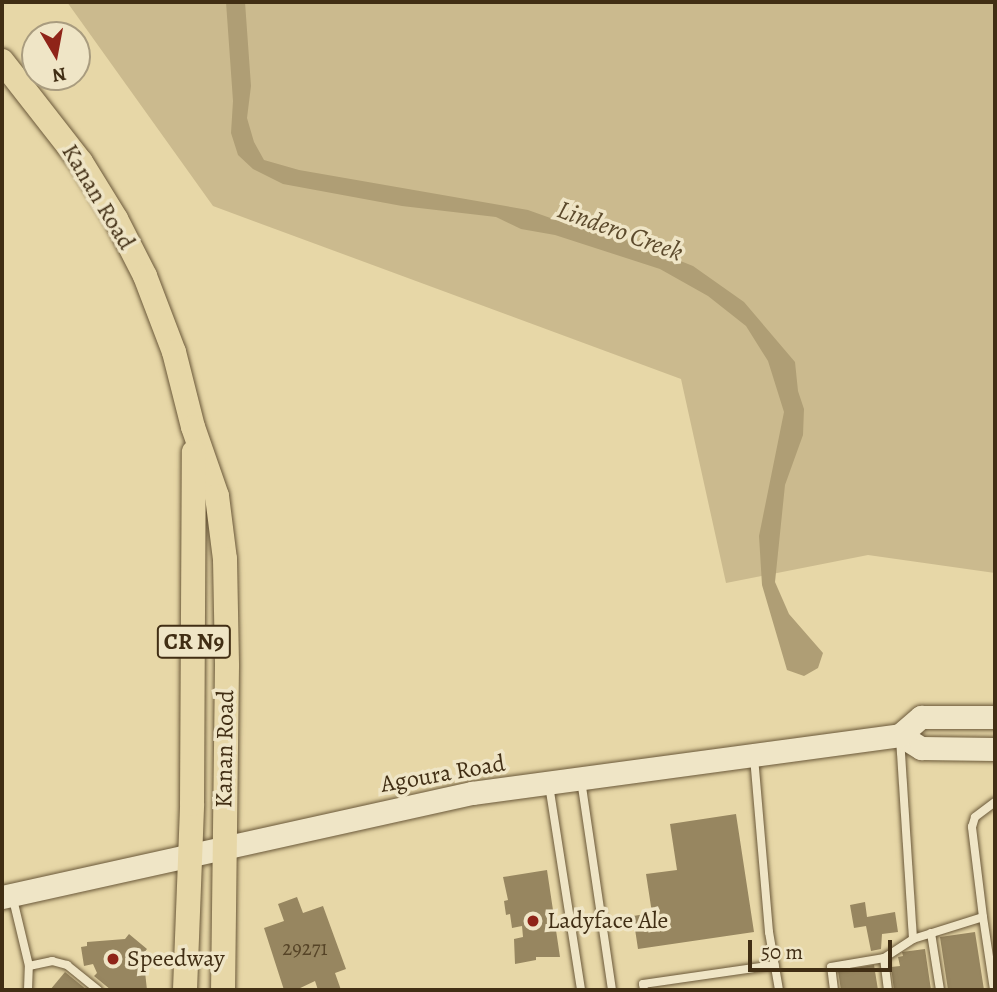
<!DOCTYPE html>
<style>
body{margin:0}
#map{position:relative;width:997px;height:992px;overflow:hidden;background:#e7d7a7;font-family:Alegreya,serif}
div>[style]{position:absolute}
[style*='--x']{left:calc(var(--x)*1px);top:calc(var(--y)*1px);width:calc(var(--w)*1px);rotate:calc(var(--a)*1deg)}
.green>*{inset:0;background:#cbba8e}
.water>*{inset:0;background:#af9e75}
.building>*{inset:0;background:#978660}
.roads{filter:drop-shadow(0 0 2px #6a5839) drop-shadow(0 0 2px #6a5839)}
.lane>*{height:8px;margin:-4px;padding:0 4px;transform-origin:4px;border-radius:4px;background:#efe5c6}
.secondary>*{height:23px;margin:-11.5px;padding:0 11.5px;transform-origin:11.5px;border-radius:11.5px;background:#efe5c6}
.primary>*{height:24px;margin:-12px;padding:0 12px;transform-origin:12px;border-radius:12px;background:#e7d7a7}
.dots>*{width:19px;height:19px;translate:-50% -50%;box-sizing:border-box;border:4px solid #efe5c6;border-radius:50%}
span{translate:-50% -50%;white-space:nowrap;text-align:center;line-height:1.15;-webkit-text-stroke:7px #efe5c6;paint-order:stroke}
.number-label{font-size:21px;color:#564427}
.number-label span{-webkit-text-stroke-width:0}
.shield-label span{padding:2px 5px;background:#efe5c6;border:2px solid;border-radius:5px;-webkit-text-stroke-width:0}
.shield-label{font-size:23px;color:#412e14;font-weight:700}
.street-label{font-size:24px;color:#412e14}
.poi-label{font-size:24px;color:#412e14}
.left{translate:0 -50%;text-align:left}
.water-label{font-size:26px;color:#5c4a2c;font-style:italic}
.frame{position:absolute;inset:0;border:4px solid #412e14;pointer-events:none}
.north{position:absolute;left:21px;top:21px;width:70px;height:70px;box-sizing:border-box;background:#efe5c6;border:2px solid #a99c7f;border-radius:50%;rotate:170deg;font-size:19px;font-weight:700;line-height:28px;text-align:center;color:#412e14}
.north::after{content:'';display:block;margin:auto;width:24px;height:32px;background:#8f2418;clip-path:polygon(50% 0,100% 100%,50% 72%,0 100%)}
.scale{position:absolute;left:748px;top:940px;width:144px;height:32px;box-sizing:border-box;border:4px solid #412e14;border-top:0;padding-left:9px;font-size:21px;line-height:24px;white-space:nowrap;color:#412e14;-webkit-text-stroke:5px #efe5c6;paint-order:stroke}
</style>
<div id="map">
<div class="green">
<i style="clip-path:polygon(67px 2px,995px 2px,995px 573px,868px 555px,726px 583px,681px 379px,213px 206px)"></i>
</div>
<div class="water">
<i style="clip-path:polygon(226px 2px,245px 2px,251px 86px,247px 118px,254px 142px,264px 160px,299px 170px,528px 210px,570px 225px,620px 237px,693px 266px,744px 302px,795px 362px,798px 391px,804px 409px,803px 435px,785px 485px,775px 582px,789px 614px,823px 653px,818px 668px,804px 676px,787px 670px,762px 585px,759px 536px,784px 412px,768px 361px,746px 326px,708px 296px,660px 269px,555px 235px,521px 229px,496px 217px,402px 206px,283px 184px,253px 169px,238px 155px,231px 133px,233px 101px)"></i>
</div>
<div class="building">
<i style="clip-path:polygon(736px 814px,754px 932px,638px 949px,633px 916px,652px 913px,646px 874px,677px 870px,670px 824px)"></i>
<i style="clip-path:polygon(547px 870px,560px 957px,536px 957px,536px 960px,515px 964px,514px 939px,523px 937px,522px 926px,512px 928px,510px 914px,506px 915px,504px 901px,508px 900px,503px 877px)"></i>
<i style="clip-path:polygon(297px 897px,303px 913px,323px 906px,346px 969px,335px 973px,341px 990px,318px 990px,315px 981px,296px 990px,284px 990px,264px 928px,284px 921px,278px 904px)"></i>
<i style="clip-path:polygon(865px 902px,867px 917px,895px 912px,898px 932px,882px 934px,881px 949px,871px 951px,866px 926px,854px 928px,850px 905px)"></i>
<i style="clip-path:polygon(975px 932px,984px 990px,948px 990px,940px 937px)"></i>
<i style="clip-path:polygon(129px 934px,147px 949px,143px 954px,147px 990px,115px 988px,111px 990px,94px 976px,97px 973px,93px 964px,84px 966px,81px 947px,87px 946px,87px 942px,125px 939px)"></i>
<i style="clip-path:polygon(925px 949px,931px 990px,894px 990px,891px 967px,900px 966px,898px 957px,903px 956px,902px 952px)"></i>
<i style="clip-path:polygon(874px 965px,878px 990px,841px 990px,838px 971px)"></i>
<i style="clip-path:polygon(65px 972px,87px 990px,50px 990px)"></i>
</div>
<div class="roads">
<div class="lane">
<i style="--x:900;--y:738;--w:201;--a:86.3"></i>
<i style="--x:754;--y:757;--w:176;--a:85.1"></i>
<i style="--x:769;--y:932;--w:59;--a:80.2"></i>
<i style="--x:581;--y:780;--w:212;--a:81.6"></i>
<i style="--x:549;--y:785;--w:207;--a:81.1"></i>
<i style="--x:12;--y:895;--w:73;--a:76.5"></i>
<i style="--x:29;--y:966;--w:24;--a:-12"></i>
<i style="--x:52;--y:961;--w:16;--a:15"></i>
<i style="--x:67;--y:965;--w:40;--a:39"></i>
<i style="--x:983;--y:917;--w:91;--a:-97"></i>
<i style="--x:972;--y:827;--w:10;--a:-73"></i>
<i style="--x:975;--y:817;--w:25;--a:-37"></i>
<i style="--x:931;--y:933;--w:58;--a:81"></i>
<i style="--x:884;--y:958;--w:32;--a:83"></i>
<i style="--x:28;--y:990;--w:24;--a:-88"></i>
<i style="--x:644;--y:990;--w:6;--a:-99"></i>
<i style="--x:643;--y:984;--w:133;--a:-8.2"></i>
<i style="--x:834;--y:990;--w:23;--a:-97"></i>
<i style="--x:831;--y:967;--w:54;--a:-9.6"></i>
<i style="--x:884;--y:958;--w:35;--a:-33"></i>
<i style="--x:913;--y:939;--w:73;--a:-17.4"></i>
<i style="--x:983;--y:917;--w:74;--a:81.4"></i>
</div>
<div class="secondary">
<i style="--x:900;--y:735;--w:25;--a:32"></i>
<i style="--x:921;--y:748;--w:74;--a:0.8"></i>
<i style="--x:2;--y:897;--w:481;--a:-12.5"></i>
<i style="--x:472;--y:793;--w:432;--a:-7.7"></i>
<i style="--x:900;--y:735;--w:28;--a:-41"></i>
<i style="--x:921;--y:717;--w:74;--a:0"></i>
</div>
<div class="primary">
<i style="--x:2;--y:61;--w:128;--a:52"></i>
<i style="--x:81;--y:162;--w:67;--a:58.4"></i>
<i style="--x:116;--y:219;--w:64;--a:63"></i>
<i style="--x:145;--y:276;--w:81;--a:69.1"></i>
<i style="--x:174;--y:352;--w:77;--a:75.8"></i>
<i style="--x:193;--y:427;--w:73;--a:70.8"></i>
<i style="--x:217;--y:496;--w:64;--a:82.8"></i>
<i style="--x:225;--y:559;--w:107;--a:88.9"></i>
<i style="--x:227;--y:666;--w:324;--a:90.7"></i>
<i style="--x:185;--y:990;--w:186;--a:-87.8"></i>
<i style="--x:192;--y:804;--w:352;--a:-89.7"></i>
</div>
</div>
<div class="dots">
<i style="left:533px;top:921px;background:#8f2418"></i>
<i style="left:113px;top:959px;background:#8f2418"></i>
</div>
<div class="number-label">
<span style="left:305px;top:948px">29271</span>
</div>
<div class="shield-label">
<span style="left:194px;top:642px">CR N9</span>
</div>
<div class="street-label">
<span style="left:98px;top:197px;rotate:59deg">Kanan Road</span>
<span style="left:225px;top:749px;rotate:-89deg">Kanan Road</span>
<span style="left:443px;top:774px;rotate:-10deg">Agoura Road</span>
</div>
<div class="poi-label">
<span class="left" style="left:547px;top:921px">Ladyface Ale</span>
<span class="left" style="left:127px;top:959px">Speedway</span>
</div>
<div class="water-label">
<span style="left:620px;top:231px;rotate:20deg">Lindero Creek</span>
</div>
<div class="frame"></div>
<div class="north">N</div>
<div class="scale">50 m</div>
</div>
